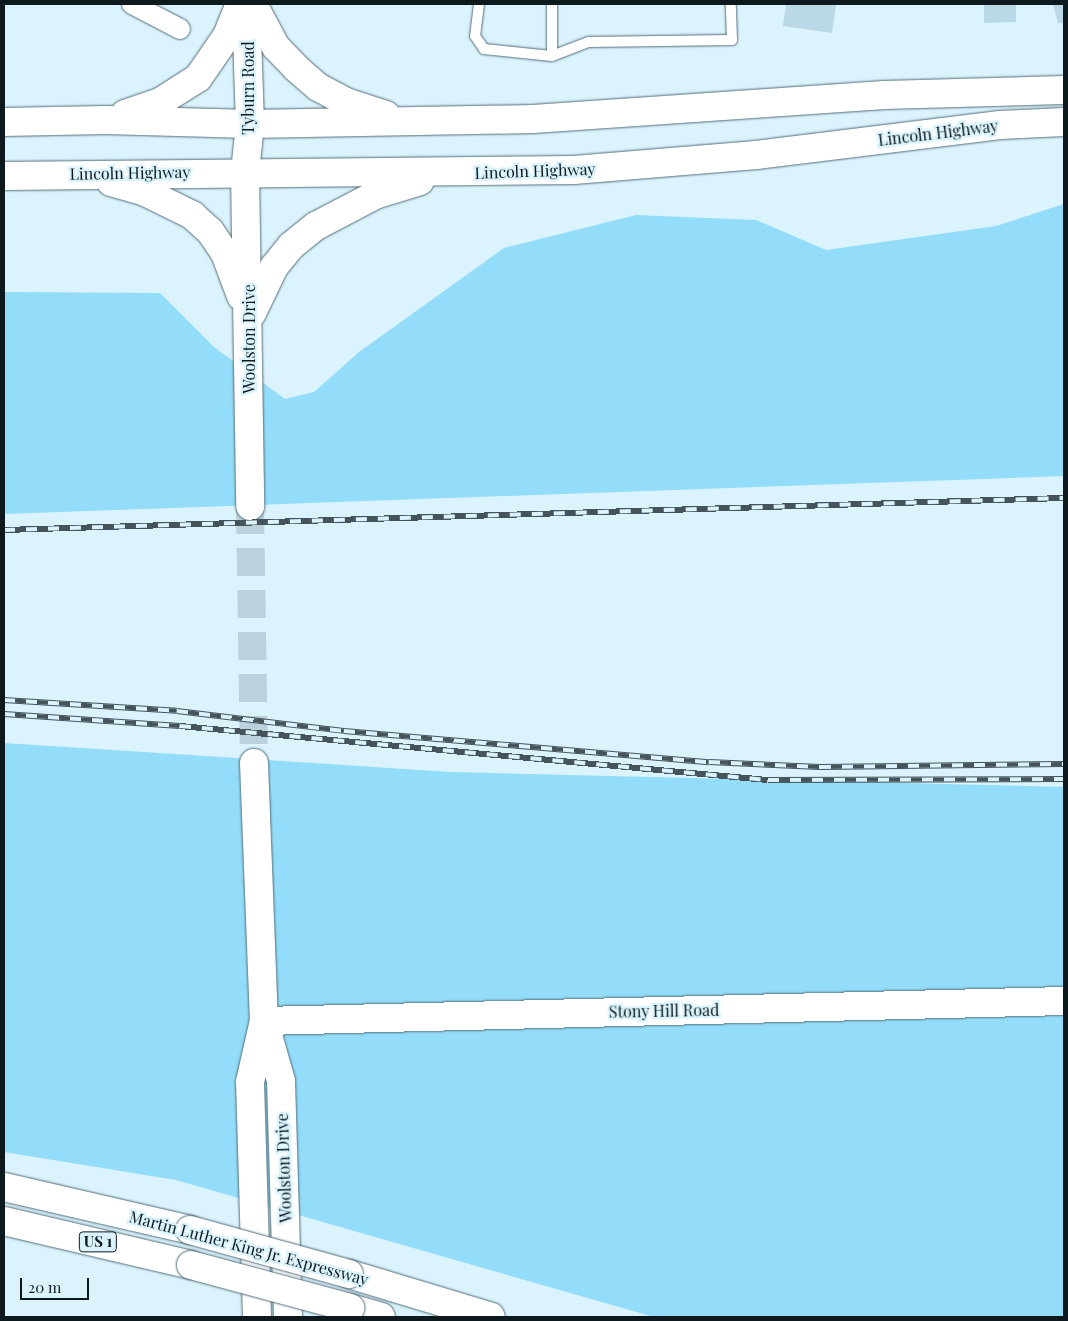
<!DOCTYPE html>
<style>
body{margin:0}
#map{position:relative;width:1068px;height:1321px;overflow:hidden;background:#daf3fd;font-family:"Playfair Display",serif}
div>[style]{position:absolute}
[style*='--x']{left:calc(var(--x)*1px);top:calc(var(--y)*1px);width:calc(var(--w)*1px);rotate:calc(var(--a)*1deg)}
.green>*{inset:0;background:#93ddfa}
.building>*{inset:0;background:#bad8e5}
.primary-tunnel>*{height:28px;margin-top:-14px;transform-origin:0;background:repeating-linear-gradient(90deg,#bbd2dc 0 28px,transparent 0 42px)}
.roads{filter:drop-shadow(0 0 1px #536e79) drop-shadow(0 0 1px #536e79)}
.lane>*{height:10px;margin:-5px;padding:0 5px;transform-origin:5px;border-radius:5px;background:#fff}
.street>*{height:20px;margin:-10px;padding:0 10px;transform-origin:10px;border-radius:10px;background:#fff}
.primary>*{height:28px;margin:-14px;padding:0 14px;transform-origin:14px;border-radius:14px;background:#fff}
.highway>*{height:28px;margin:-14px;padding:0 14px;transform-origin:14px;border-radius:14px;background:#fff}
.rail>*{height:5.5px;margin-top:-2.75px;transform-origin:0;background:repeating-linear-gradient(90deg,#daf3fd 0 11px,#45545a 0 22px);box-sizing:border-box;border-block:1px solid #45545a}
.bridges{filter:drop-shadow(0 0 1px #536e79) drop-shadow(0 0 1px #536e79)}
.highway-bridge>*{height:28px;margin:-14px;padding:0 14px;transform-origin:14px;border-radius:14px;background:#fff}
span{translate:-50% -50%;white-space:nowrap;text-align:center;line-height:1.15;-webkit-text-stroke:4.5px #daf3fd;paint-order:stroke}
.shield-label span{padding:1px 4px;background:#daf3fd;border:1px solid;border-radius:4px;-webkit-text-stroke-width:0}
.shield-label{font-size:15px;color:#0e191e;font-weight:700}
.street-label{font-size:16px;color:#0e191e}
.frame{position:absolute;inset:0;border:5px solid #0e191e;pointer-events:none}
.scale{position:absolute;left:20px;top:1278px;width:69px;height:22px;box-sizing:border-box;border:2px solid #0e191e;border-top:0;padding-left:6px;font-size:15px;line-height:18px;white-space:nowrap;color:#0e191e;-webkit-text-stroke:4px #daf3fd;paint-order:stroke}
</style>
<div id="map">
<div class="green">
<i style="clip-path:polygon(1064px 204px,1064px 476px,4px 514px,4px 292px,160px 293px,214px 347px,285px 399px,314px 392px,359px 352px,504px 248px,636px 215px,756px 220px,826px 250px,996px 226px)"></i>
<i style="clip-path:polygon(4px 743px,451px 772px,1064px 787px,1064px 1317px,654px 1317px,176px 1180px,4px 1152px)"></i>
</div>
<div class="building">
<i style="clip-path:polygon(786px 4px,836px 4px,832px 33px,783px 26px)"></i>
<i style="clip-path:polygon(984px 4px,1016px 4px,1016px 22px,984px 23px)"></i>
<i style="clip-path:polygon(1053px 4px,1064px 4px,1064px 23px,1058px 23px)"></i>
</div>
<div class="primary-tunnel">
<i style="--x:250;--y:506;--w:257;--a:89.1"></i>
</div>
<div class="roads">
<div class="lane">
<i style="--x:479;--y:4;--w:32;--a:97"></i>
<i style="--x:475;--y:36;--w:16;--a:55"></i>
<i style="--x:484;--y:49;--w:68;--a:5.9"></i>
<i style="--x:552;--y:56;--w:40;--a:-21"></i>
<i style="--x:589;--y:42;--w:143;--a:-0.8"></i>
<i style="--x:732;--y:40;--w:36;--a:-92"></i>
<i style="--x:552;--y:4;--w:52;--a:90"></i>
</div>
<div class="street">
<i style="--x:132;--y:4;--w:54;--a:27.5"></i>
</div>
<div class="primary">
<i style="--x:246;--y:4;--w:120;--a:88.1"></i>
<i style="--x:250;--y:124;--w:48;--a:95.9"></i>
<i style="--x:245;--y:172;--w:334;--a:89.1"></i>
<i style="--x:253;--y:4;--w:49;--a:61.9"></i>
<i style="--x:276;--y:47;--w:29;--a:46"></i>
<i style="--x:296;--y:68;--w:29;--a:41"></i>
<i style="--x:318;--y:87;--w:32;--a:28"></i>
<i style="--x:346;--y:102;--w:42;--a:18"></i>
<i style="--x:125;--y:114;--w:37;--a:-19"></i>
<i style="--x:160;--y:102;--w:45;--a:-32.3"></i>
<i style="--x:198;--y:78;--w:51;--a:-55.4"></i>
<i style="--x:227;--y:36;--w:35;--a:-68"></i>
<i style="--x:4;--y:122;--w:101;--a:-1.1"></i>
<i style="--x:105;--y:120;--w:145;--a:1.6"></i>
<i style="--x:250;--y:124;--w:283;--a:-1"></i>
<i style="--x:533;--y:119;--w:352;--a:-3.9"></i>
<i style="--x:884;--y:95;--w:180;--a:-1.6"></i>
<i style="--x:4;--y:176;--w:570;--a:-0.6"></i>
<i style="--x:574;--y:170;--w:183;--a:-4.7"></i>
<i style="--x:756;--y:155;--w:246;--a:-7"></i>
<i style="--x:1000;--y:125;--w:64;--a:-2.7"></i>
<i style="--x:111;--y:182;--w:33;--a:16"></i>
<i style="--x:143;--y:191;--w:55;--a:26.1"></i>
<i style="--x:192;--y:215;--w:24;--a:42"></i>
<i style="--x:210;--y:231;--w:27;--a:56"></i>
<i style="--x:225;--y:253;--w:46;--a:69.6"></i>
<i style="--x:252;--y:313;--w:51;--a:-64.4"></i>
<i style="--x:274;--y:267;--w:27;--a:-51"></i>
<i style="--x:291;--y:246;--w:32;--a:-39"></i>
<i style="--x:316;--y:226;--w:67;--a:-27.7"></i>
<i style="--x:375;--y:195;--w:47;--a:-17.3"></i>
<i style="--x:254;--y:763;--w:258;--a:87.8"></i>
<i style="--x:264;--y:1021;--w:62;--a:74.2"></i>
<i style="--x:281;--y:1081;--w:236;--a:88.3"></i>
<i style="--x:264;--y:1021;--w:800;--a:-1.43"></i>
<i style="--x:257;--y:1317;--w:235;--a:-91.7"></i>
<i style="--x:250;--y:1082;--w:58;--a:-77.2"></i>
</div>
<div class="highway">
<i style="--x:4;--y:1187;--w:191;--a:13"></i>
<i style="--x:4;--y:1221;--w:192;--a:13.2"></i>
<i style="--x:349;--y:1274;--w:148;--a:16.8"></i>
<i style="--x:350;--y:1308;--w:32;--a:16"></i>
</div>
</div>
<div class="rail">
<i style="--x:4;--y:530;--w:1060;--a:-1.73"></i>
<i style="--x:4;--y:700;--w:173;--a:3.6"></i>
<i style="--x:177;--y:711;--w:168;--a:6.8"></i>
<i style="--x:344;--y:731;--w:366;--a:4.9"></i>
<i style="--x:709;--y:762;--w:111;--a:2.6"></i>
<i style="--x:820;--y:767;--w:244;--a:-0.7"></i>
<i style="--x:4;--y:714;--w:176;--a:3.9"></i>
<i style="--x:180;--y:726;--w:590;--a:5.25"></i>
<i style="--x:768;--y:780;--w:296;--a:-0.2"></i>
</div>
<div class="bridges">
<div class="highway-bridge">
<i style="--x:190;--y:1230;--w:165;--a:15.5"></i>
<i style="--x:191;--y:1265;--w:165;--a:15.1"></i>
</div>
</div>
<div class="shield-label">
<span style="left:98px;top:1242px">US 1</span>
</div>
<div class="street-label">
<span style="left:248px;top:88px;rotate:-90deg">Tyburn Road</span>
<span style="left:938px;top:133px;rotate:-7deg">Lincoln Highway</span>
<span style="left:535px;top:171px;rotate:-2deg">Lincoln Highway</span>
<span style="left:130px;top:173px;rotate:-1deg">Lincoln Highway</span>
<span style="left:249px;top:339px;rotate:-90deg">Woolston Drive</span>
<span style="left:664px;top:1011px;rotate:-1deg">Stony Hill Road</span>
<span style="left:284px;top:1168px;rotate:-92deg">Woolston Drive</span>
<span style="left:249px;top:1248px;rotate:15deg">Martin Luther King Jr. Expressway</span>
</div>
<div class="frame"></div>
<div class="scale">20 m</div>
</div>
